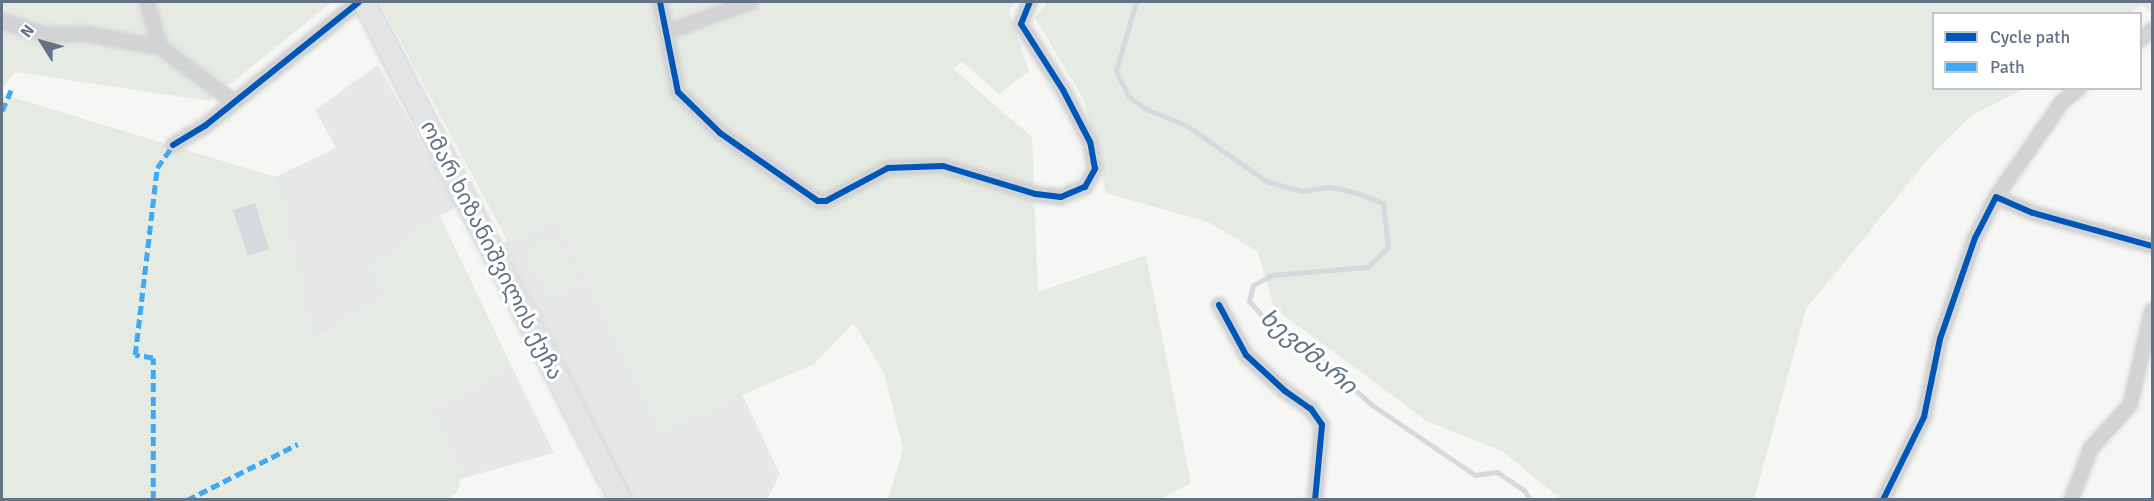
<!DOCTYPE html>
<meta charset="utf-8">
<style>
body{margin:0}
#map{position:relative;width:2154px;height:501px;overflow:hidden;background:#f6f7f5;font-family:Signika,"Noto Sans Georgian",sans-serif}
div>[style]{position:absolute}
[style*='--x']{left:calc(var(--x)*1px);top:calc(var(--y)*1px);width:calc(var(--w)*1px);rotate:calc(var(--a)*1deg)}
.built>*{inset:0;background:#e6e8e8}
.green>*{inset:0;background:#e5eae3}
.water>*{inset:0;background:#d4dade}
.stream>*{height:5px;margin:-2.5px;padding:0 2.5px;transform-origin:2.5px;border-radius:2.5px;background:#d4dade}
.roads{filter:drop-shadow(0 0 2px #d2d4d4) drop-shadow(0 0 2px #d2d4d4)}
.street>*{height:14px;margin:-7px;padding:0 7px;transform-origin:7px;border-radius:7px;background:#d2d3d4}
.primary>*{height:21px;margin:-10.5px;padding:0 10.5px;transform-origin:10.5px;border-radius:10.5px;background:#e3e4e5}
.quiet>*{height:4.5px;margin-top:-2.25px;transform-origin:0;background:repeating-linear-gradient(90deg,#3fa9f5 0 9px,transparent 0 13.5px)}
.cycleway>*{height:6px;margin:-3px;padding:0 3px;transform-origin:3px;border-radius:3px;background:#0057b8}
span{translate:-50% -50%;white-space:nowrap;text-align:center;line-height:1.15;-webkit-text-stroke:6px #fff;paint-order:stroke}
.street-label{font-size:22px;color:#647287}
.water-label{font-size:24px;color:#607383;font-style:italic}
.frame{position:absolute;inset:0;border:3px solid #647287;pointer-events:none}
.legend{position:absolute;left:1932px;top:12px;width:210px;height:78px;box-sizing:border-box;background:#fff;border:2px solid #c1c7cf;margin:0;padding:8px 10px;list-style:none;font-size:18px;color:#647287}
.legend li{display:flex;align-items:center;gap:12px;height:30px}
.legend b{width:30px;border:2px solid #c1c7cf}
.north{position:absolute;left:12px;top:12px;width:60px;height:60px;-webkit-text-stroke:4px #fff;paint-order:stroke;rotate:307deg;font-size:16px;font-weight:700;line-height:24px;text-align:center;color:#647287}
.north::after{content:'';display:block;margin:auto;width:21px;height:27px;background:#647287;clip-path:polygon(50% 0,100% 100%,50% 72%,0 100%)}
</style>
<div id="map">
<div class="built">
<i style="clip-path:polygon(378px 65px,457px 207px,440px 216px,390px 298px,311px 341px,275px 177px,336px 148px,315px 110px)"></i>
<i style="clip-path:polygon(557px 217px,662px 428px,741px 392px,780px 474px,767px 499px,632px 499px,503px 244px)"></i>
<i style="clip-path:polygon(511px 365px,554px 453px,460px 479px,429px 408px)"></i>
</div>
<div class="green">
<i style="clip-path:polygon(2px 2px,332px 2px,209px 101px,15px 72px,2px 89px)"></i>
<i style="clip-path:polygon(380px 2px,1016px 2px,1009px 10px,1029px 72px,999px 94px,962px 62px,953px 69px,1032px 137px,1038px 292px,1146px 255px,1191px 483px,1165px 496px,1165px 499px,888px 499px,903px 449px,884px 373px,854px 323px,814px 364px,662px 429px,557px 217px,508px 242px)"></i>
<i style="clip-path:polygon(1047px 2px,2152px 2px,2152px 14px,2142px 4px,2129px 14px,1934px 14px,1934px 88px,2023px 89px,1971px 116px,1934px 152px,1806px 309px,1754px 500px,1561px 499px,1502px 451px,1428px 422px,1274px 308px,1258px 252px,1208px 222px,1106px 193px,1084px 100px,1035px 18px)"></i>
<i style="clip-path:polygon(2px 94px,275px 177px,312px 341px,390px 298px,372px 268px,440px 216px,511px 365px,429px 408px,460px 479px,458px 491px,446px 500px,2px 499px)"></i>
<i style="clip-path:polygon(554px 239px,578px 283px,552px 297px,527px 253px)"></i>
</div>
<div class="water">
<i style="clip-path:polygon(255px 203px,269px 249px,248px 256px,233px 210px)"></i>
</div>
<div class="stream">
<i style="--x:1136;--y:2;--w:72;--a:106.2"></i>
<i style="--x:1116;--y:71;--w:28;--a:64"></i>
<i style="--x:1128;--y:96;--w:22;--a:36"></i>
<i style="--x:1146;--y:109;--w:43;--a:21.8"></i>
<i style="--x:1186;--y:125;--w:98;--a:35"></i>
<i style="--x:1266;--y:181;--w:37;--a:16"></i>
<i style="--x:1302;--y:191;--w:28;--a:-8"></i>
<i style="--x:1330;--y:187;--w:25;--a:12"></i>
<i style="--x:1354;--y:192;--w:31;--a:21"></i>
<i style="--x:1383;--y:203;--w:44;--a:83.5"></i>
<i style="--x:1388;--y:247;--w:29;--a:136"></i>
<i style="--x:1367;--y:267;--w:95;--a:175.2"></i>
<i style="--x:1272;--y:275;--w:21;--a:152"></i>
<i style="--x:1253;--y:285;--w:16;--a:104"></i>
<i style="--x:1249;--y:301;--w:27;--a:48"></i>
<i style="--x:1267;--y:321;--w:57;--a:34.2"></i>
<i style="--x:1314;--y:353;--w:78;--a:41.9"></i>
<i style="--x:1372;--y:405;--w:125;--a:34.2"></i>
<i style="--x:1475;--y:475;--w:22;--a:-8"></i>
<i style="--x:1497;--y:472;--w:32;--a:34"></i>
<i style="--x:1524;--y:490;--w:12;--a:59"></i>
</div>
<div class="roads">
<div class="street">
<i style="--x:147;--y:2;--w:47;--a:73.9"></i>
<i style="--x:160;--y:47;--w:92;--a:36.6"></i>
<i style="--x:660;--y:2;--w:92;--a:78.7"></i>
<i style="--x:678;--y:92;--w:59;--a:44.3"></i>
<i style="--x:720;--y:133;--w:119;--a:34.8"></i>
<i style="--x:818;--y:201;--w:8;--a:0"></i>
<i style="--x:826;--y:201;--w:70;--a:-28"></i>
<i style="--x:888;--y:168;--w:55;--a:-2.1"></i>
<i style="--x:943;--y:166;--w:97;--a:16.8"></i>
<i style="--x:1036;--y:194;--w:25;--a:7"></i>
<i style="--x:1061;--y:197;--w:26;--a:-23"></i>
<i style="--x:1085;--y:187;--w:21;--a:-61"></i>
<i style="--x:1095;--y:169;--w:27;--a:-100"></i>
<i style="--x:1090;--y:142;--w:59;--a:-117.4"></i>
<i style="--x:1063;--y:90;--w:78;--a:-122.5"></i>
<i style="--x:1021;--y:24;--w:24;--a:-68"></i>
<i style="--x:2;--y:21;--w:46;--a:17.7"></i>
<i style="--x:46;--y:35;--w:40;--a:-1.4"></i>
<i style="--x:86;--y:34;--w:75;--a:10"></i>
<i style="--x:667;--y:32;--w:89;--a:-19.7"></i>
<i style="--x:2140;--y:40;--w:16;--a:-40"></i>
<i style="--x:173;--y:145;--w:39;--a:-31"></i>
<i style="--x:206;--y:125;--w:196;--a:-38.8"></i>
<i style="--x:1996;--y:197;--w:116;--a:-55.2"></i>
<i style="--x:2062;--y:102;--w:22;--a:-39"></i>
<i style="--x:1219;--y:305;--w:57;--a:61.6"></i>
<i style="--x:1246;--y:355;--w:53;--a:42.7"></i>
<i style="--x:1285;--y:391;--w:32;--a:35"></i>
<i style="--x:1311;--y:409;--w:19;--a:55"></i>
<i style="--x:1322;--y:425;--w:75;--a:95.3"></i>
<i style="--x:1883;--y:500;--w:93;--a:-63.7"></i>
<i style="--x:1924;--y:417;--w:80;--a:-78.4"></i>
<i style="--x:1940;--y:339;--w:107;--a:-70.9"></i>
<i style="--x:1975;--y:238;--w:46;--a:-62.9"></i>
<i style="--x:1996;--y:197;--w:40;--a:23.4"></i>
<i style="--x:2033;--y:213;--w:123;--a:15.5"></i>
<i style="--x:2071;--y:500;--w:56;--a:-69"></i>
<i style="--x:2091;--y:448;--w:58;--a:-47.8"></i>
<i style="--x:2130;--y:405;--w:97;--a:-76.8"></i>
</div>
<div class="primary">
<i style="--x:364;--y:2;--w:560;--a:62.79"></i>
</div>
</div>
<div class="quiet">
<i style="--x:2;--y:111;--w:23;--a:-67"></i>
<i style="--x:153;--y:500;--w:142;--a:-90"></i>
<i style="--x:153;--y:358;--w:18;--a:-171"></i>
<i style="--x:135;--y:355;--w:188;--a:-83.3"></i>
<i style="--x:157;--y:168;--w:28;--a:-55"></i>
<i style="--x:187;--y:500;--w:124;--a:-26.8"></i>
</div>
<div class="cycleway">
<i style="--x:660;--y:2;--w:92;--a:78.7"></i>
<i style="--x:678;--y:92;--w:59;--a:44.3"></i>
<i style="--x:720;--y:133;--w:119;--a:34.8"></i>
<i style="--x:818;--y:201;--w:8;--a:0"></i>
<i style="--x:826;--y:201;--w:70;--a:-28"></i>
<i style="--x:888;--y:168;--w:55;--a:-2.1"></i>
<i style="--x:943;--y:166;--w:97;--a:16.8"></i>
<i style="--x:1036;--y:194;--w:25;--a:7"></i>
<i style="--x:1061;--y:197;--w:26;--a:-23"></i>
<i style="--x:1085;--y:187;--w:21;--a:-61"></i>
<i style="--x:1095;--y:169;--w:27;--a:-100"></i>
<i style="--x:1090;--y:142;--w:59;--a:-117.4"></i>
<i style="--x:1063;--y:90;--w:78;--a:-122.5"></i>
<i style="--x:1021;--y:24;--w:24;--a:-68"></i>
<i style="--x:173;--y:145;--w:39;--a:-31"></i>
<i style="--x:206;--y:125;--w:196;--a:-38.8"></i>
<i style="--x:1219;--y:305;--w:57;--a:61.6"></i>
<i style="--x:1246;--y:355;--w:53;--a:42.7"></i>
<i style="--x:1285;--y:391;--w:32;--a:35"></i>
<i style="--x:1311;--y:409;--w:19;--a:55"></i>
<i style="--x:1322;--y:425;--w:75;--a:95.3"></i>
<i style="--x:1883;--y:500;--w:93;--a:-63.7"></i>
<i style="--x:1924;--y:417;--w:80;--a:-78.4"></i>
<i style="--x:1940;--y:339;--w:107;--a:-70.9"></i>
<i style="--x:1975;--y:238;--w:46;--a:-62.9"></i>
<i style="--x:1996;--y:197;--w:40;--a:23.4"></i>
<i style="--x:2033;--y:213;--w:123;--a:15.5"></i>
</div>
<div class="street-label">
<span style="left:492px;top:250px;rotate:63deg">ომარ ხიზანიშვილის ქუჩა</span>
</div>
<div class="water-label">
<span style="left:1308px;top:352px;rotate:40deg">ხევძმარი</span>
</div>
<div class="frame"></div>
<ul class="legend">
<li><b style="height:8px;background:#0057b8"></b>Cycle path</li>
<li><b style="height:8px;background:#3fa9f5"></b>Path</li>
</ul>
<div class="north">N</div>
</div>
